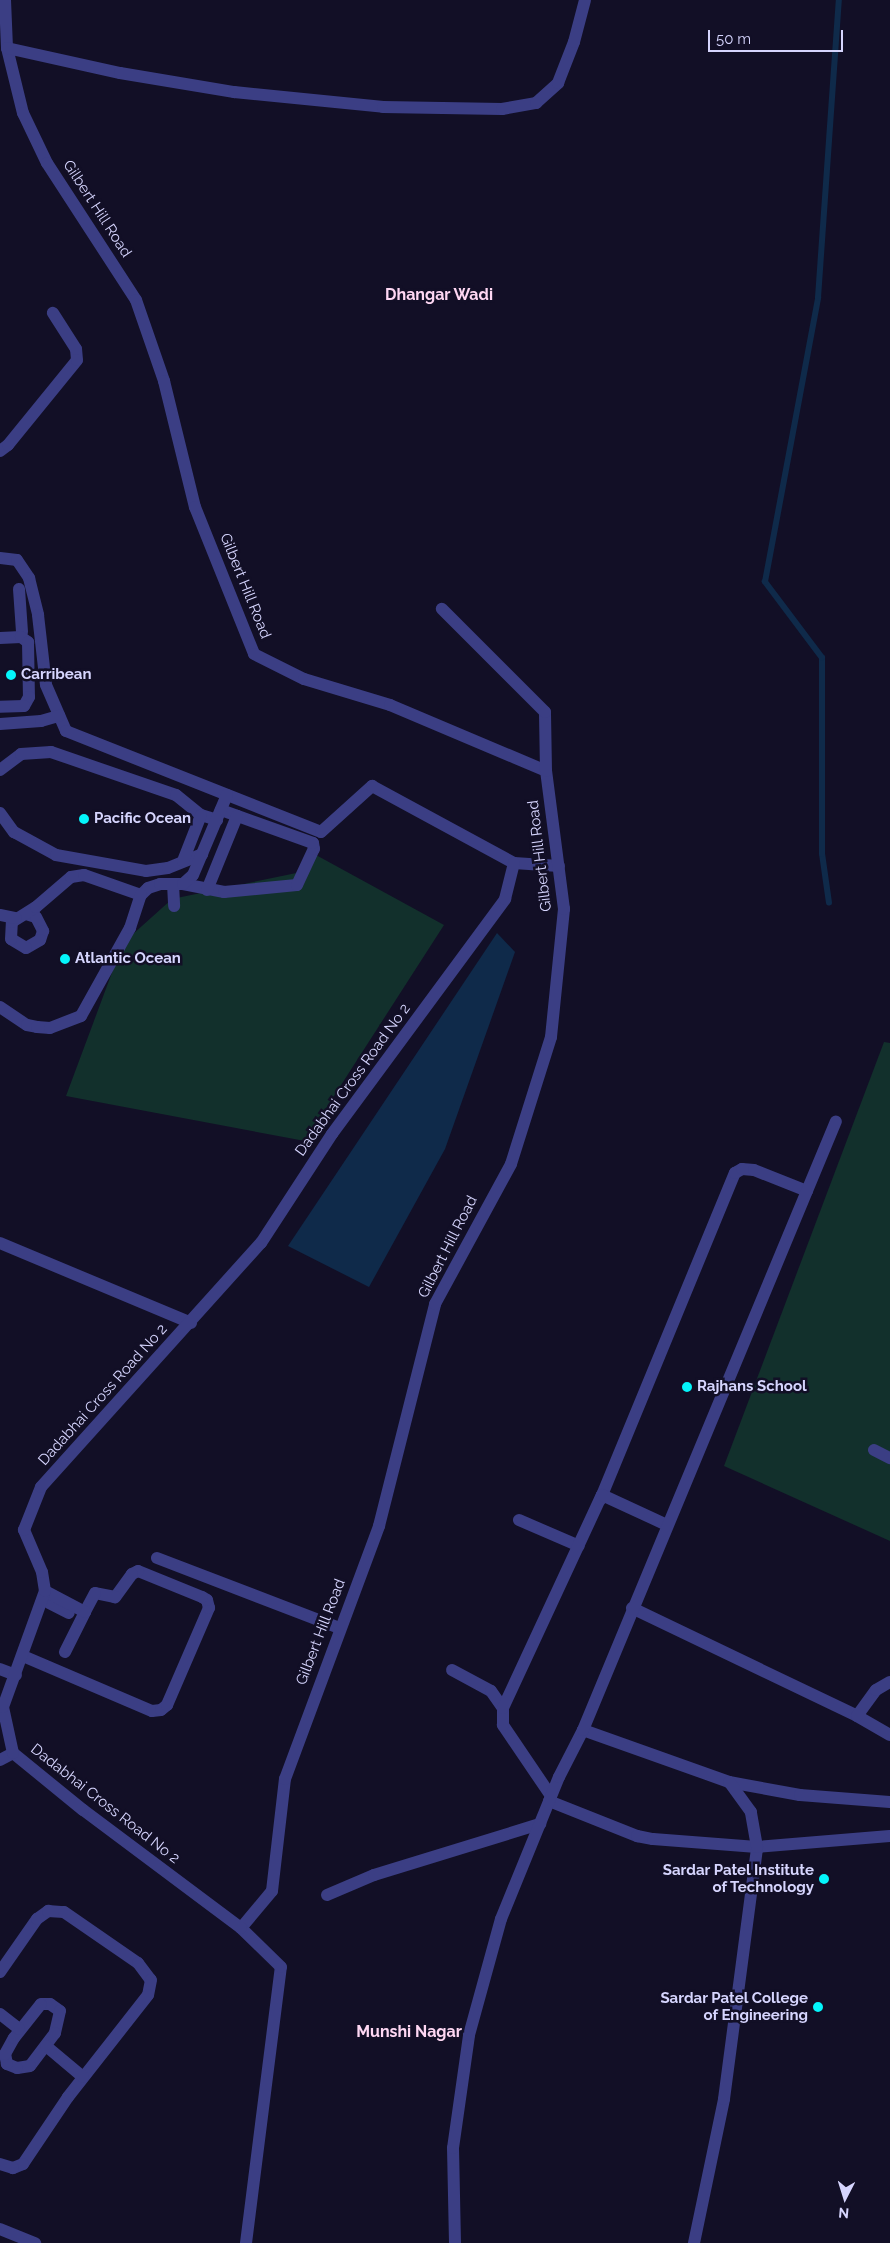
<!DOCTYPE html>
<style>
body{margin:0}
#map{position:relative;width:890px;height:2243px;overflow:hidden;background:#120f26;font-family:Raleway,sans-serif}
div>[style]{position:absolute}
[style*='--x']{left:calc(var(--x)*1px);top:calc(var(--y)*1px);width:calc(var(--w)*1px);rotate:calc(var(--a)*1deg)}
.green>*{inset:0;background:#12302c}
.water>*{inset:0;background:#0f2a4a}
.stream>*{height:5.5px;margin:-2.75px;padding:0 2.75px;transform-origin:2.75px;border-radius:2.75px;background:#0f2a4a}
.minor>*{height:12px;margin:-6px;padding:0 6px;transform-origin:6px;border-radius:6px;background:#3b3e84}
.dots>*{width:14px;height:14px;translate:-50% -50%;box-sizing:border-box;border:2px solid #120f26;border-radius:50%}
span{translate:-50% -50%;white-space:nowrap;text-align:center;line-height:1.15;-webkit-text-stroke:5px #120f26;paint-order:stroke}
.street-label{font-size:15px;color:#d6d5fe}
.poi-label{font-size:15px;color:#d6d5fe;font-weight:700}
.left{translate:0 -50%;text-align:left}
.right{translate:-100% -50%;text-align:right}
.neighbourhood-label{font-size:16px;color:#fed7f3;font-weight:700}
.north{position:absolute;left:820px;top:2173px;width:50px;height:50px;-webkit-text-stroke:4px #120f26;paint-order:stroke;rotate:185deg;font-size:14px;font-weight:700;line-height:20px;text-align:center;color:#d6d5fe}
.north::after{content:'';display:block;margin:auto;width:18px;height:22px;background:#d6d5fe;clip-path:polygon(50% 0,100% 100%,50% 72%,0 100%)}
.scale{position:absolute;left:708px;top:30px;width:135px;height:22px;box-sizing:border-box;border:2px solid #d6d5fe;border-top:0;padding-left:6px;font-size:15px;line-height:18px;white-space:nowrap;color:#d6d5fe;-webkit-text-stroke:4px #120f26;paint-order:stroke}
</style>
<div id="map">
<div class="green">
<i style="clip-path:polygon(316px 855px,444px 925px,305px 1141px,66px 1096px,123px 943px,172px 899px,306px 871px)"></i>
<i style="clip-path:polygon(884px 1042px,890px 1043px,890px 1541px,724px 1466px)"></i>
</div>
<div class="water">
<i style="clip-path:polygon(497px 933px,515px 952px,445px 1149px,369px 1287px,288px 1246px)"></i>
</div>
<div class="stream">
<i style="--x:829;--y:903;--w:49;--a:-98.1"></i>
<i style="--x:822;--y:854;--w:196;--a:-90"></i>
<i style="--x:822;--y:658;--w:95;--a:-126.9"></i>
<i style="--x:765;--y:582;--w:289;--a:-79.4"></i>
<i style="--x:818;--y:298;--w:299;--a:-86"></i>
</div>
<div class="minor">
<i style="--x:5;--y:0;--w:48;--a:87.6"></i>
<i style="--x:7;--y:48;--w:67;--a:76.2"></i>
<i style="--x:23;--y:113;--w:55;--a:64.4"></i>
<i style="--x:47;--y:163;--w:163;--a:57"></i>
<i style="--x:136;--y:300;--w:86;--a:70.9"></i>
<i style="--x:164;--y:381;--w:130;--a:76.2"></i>
<i style="--x:195;--y:507;--w:158;--a:68.1"></i>
<i style="--x:254;--y:654;--w:56;--a:26.6"></i>
<i style="--x:304;--y:679;--w:90;--a:16.8"></i>
<i style="--x:390;--y:705;--w:169;--a:22.9"></i>
<i style="--x:7;--y:48;--w:116;--a:12.5"></i>
<i style="--x:120;--y:73;--w:116;--a:9.5"></i>
<i style="--x:234;--y:92;--w:150;--a:5.7"></i>
<i style="--x:383;--y:107;--w:119;--a:1"></i>
<i style="--x:502;--y:109;--w:35;--a:-10"></i>
<i style="--x:536;--y:103;--w:30;--a:-42"></i>
<i style="--x:558;--y:83;--w:44;--a:-68.7"></i>
<i style="--x:574;--y:42;--w:43;--a:-75.3"></i>
<i style="--x:0;--y:451;--w:10;--a:-37"></i>
<i style="--x:8;--y:445;--w:109;--a:-50.9"></i>
<i style="--x:77;--y:360;--w:11;--a:-95"></i>
<i style="--x:76;--y:349;--w:43;--a:-122.6"></i>
<i style="--x:0;--y:558;--w:17;--a:7"></i>
<i style="--x:17;--y:560;--w:22;--a:56"></i>
<i style="--x:29;--y:578;--w:38;--a:76"></i>
<i style="--x:38;--y:615;--w:70;--a:83.5"></i>
<i style="--x:46;--y:685;--w:50;--a:66.5"></i>
<i style="--x:66;--y:731;--w:274;--a:21.6"></i>
<i style="--x:321;--y:832;--w:69;--a:-42"></i>
<i style="--x:372;--y:786;--w:162;--a:28.5"></i>
<i style="--x:514;--y:863;--w:45;--a:3.8"></i>
<i style="--x:19;--y:589;--w:43;--a:86"></i>
<i style="--x:0;--y:638;--w:21;--a:-3"></i>
<i style="--x:21;--y:637;--w:9;--a:36"></i>
<i style="--x:28;--y:642;--w:55;--a:89"></i>
<i style="--x:29;--y:697;--w:10;--a:119"></i>
<i style="--x:24;--y:706;--w:24;--a:178"></i>
<i style="--x:0;--y:724;--w:41;--a:-4.2"></i>
<i style="--x:41;--y:721;--w:19;--a:-16"></i>
<i style="--x:0;--y:770;--w:26;--a:-37"></i>
<i style="--x:21;--y:754;--w:30;--a:-4"></i>
<i style="--x:51;--y:752;--w:132;--a:19"></i>
<i style="--x:176;--y:795;--w:32;--a:39"></i>
<i style="--x:201;--y:815;--w:17;--a:17"></i>
<i style="--x:0;--y:813;--w:24;--a:54"></i>
<i style="--x:14;--y:832;--w:48;--a:28.7"></i>
<i style="--x:56;--y:855;--w:91;--a:10.1"></i>
<i style="--x:146;--y:871;--w:22;--a:-8"></i>
<i style="--x:168;--y:868;--w:37;--a:-22"></i>
<i style="--x:183;--y:861;--w:49;--a:-68.6"></i>
<i style="--x:173;--y:884;--w:22;--a:87"></i>
<i style="--x:183;--y:884;--w:42;--a:11"></i>
<i style="--x:224;--y:892;--w:73;--a:-5.5"></i>
<i style="--x:297;--y:885;--w:40;--a:-65"></i>
<i style="--x:314;--y:849;--w:6;--a:-99"></i>
<i style="--x:313;--y:843;--w:98;--a:-160.3"></i>
<i style="--x:207;--y:890;--w:80;--a:-67.9"></i>
<i style="--x:26;--y:914;--w:10;--a:17"></i>
<i style="--x:36;--y:917;--w:16;--a:63"></i>
<i style="--x:43;--y:931;--w:9;--a:108"></i>
<i style="--x:40;--y:940;--w:16;--a:150"></i>
<i style="--x:26;--y:948;--w:17;--a:-149"></i>
<i style="--x:11;--y:939;--w:17;--a:-87"></i>
<i style="--x:12;--y:922;--w:28;--a:-32"></i>
<i style="--x:36;--y:907;--w:46;--a:-40.6"></i>
<i style="--x:71;--y:877;--w:13;--a:-9"></i>
<i style="--x:84;--y:875;--w:60;--a:19.3"></i>
<i style="--x:141;--y:895;--w:10;--a:-45"></i>
<i style="--x:148;--y:888;--w:13;--a:-18"></i>
<i style="--x:160;--y:884;--w:23;--a:0"></i>
<i style="--x:183;--y:884;--w:13;--a:-42"></i>
<i style="--x:193;--y:875;--w:87;--a:-67"></i>
<i style="--x:0;--y:915;--w:16;--a:11"></i>
<i style="--x:0;--y:1007;--w:32;--a:34"></i>
<i style="--x:27;--y:1025;--w:10;--a:11"></i>
<i style="--x:37;--y:1027;--w:13;--a:4"></i>
<i style="--x:50;--y:1028;--w:33;--a:-21"></i>
<i style="--x:81;--y:1016;--w:101;--a:-60.9"></i>
<i style="--x:130;--y:928;--w:35;--a:-72"></i>
<i style="--x:0;--y:1243;--w:207;--a:22.7"></i>
<i style="--x:874;--y:1450;--w:18;--a:27"></i>
<i style="--x:600;--y:1500;--w:354;--a:-67.6"></i>
<i style="--x:735;--y:1173;--w:8;--a:-30"></i>
<i style="--x:742;--y:1169;--w:12;--a:5"></i>
<i style="--x:754;--y:1170;--w:57;--a:21.6"></i>
<i style="--x:519;--y:1520;--w:65;--a:23.4"></i>
<i style="--x:157;--y:1558;--w:195;--a:21"></i>
<i style="--x:49;--y:1603;--w:22;--a:27"></i>
<i style="--x:632;--y:1608;--w:250;--a:25.6"></i>
<i style="--x:857;--y:1716;--w:38;--a:30"></i>
<i style="--x:65;--y:1652;--w:45;--a:-63.4"></i>
<i style="--x:23;--y:1656;--w:140;--a:23.1"></i>
<i style="--x:152;--y:1711;--w:9;--a:-6"></i>
<i style="--x:161;--y:1710;--w:8;--a:-40"></i>
<i style="--x:167;--y:1705;--w:106;--a:-66.6"></i>
<i style="--x:209;--y:1608;--w:8;--a:-104"></i>
<i style="--x:207;--y:1600;--w:6;--a:-149"></i>
<i style="--x:202;--y:1597;--w:69;--a:-157.9"></i>
<i style="--x:138;--y:1571;--w:7;--a:153"></i>
<i style="--x:132;--y:1574;--w:29;--a:126"></i>
<i style="--x:115;--y:1597;--w:20;--a:-169"></i>
<i style="--x:95;--y:1593;--w:21;--a:118"></i>
<i style="--x:85;--y:1612;--w:45;--a:-152.3"></i>
<i style="--x:0;--y:1669;--w:17;--a:21"></i>
<i style="--x:452;--y:1670;--w:44;--a:28.3"></i>
<i style="--x:491;--y:1691;--w:21;--a:55"></i>
<i style="--x:857;--y:1716;--w:32;--a:-54"></i>
<i style="--x:876;--y:1690;--w:16;--a:-30"></i>
<i style="--x:583;--y:1730;--w:155;--a:19.6"></i>
<i style="--x:729;--y:1782;--w:72;--a:10.4"></i>
<i style="--x:800;--y:1795;--w:90;--a:4.4"></i>
<i style="--x:0;--y:1760;--w:15;--a:-28"></i>
<i style="--x:551;--y:1796;--w:86;--a:-124.1"></i>
<i style="--x:503;--y:1725;--w:17;--a:-90"></i>
<i style="--x:503;--y:1708;--w:235;--a:-65.1"></i>
<i style="--x:602;--y:1495;--w:72;--a:24.8"></i>
<i style="--x:549;--y:1801;--w:95;--a:21.7"></i>
<i style="--x:637;--y:1836;--w:16;--a:11"></i>
<i style="--x:653;--y:1839;--w:104;--a:4.4"></i>
<i style="--x:757;--y:1847;--w:133;--a:-4.7"></i>
<i style="--x:327;--y:1895;--w:51;--a:-23.1"></i>
<i style="--x:374;--y:1875;--w:174;--a:-17.1"></i>
<i style="--x:241;--y:1928;--w:48;--a:-50"></i>
<i style="--x:272;--y:1891;--w:113;--a:-83.4"></i>
<i style="--x:285;--y:1779;--w:270;--a:-69.6"></i>
<i style="--x:379;--y:1526;--w:229;--a:-75.8"></i>
<i style="--x:435;--y:1304;--w:159;--a:-61.5"></i>
<i style="--x:511;--y:1164;--w:133;--a:-72.5"></i>
<i style="--x:551;--y:1037;--w:129;--a:-84.2"></i>
<i style="--x:564;--y:909;--w:139;--a:-97.4"></i>
<i style="--x:546;--y:771;--w:59;--a:-91"></i>
<i style="--x:545;--y:712;--w:146;--a:-135"></i>
<i style="--x:0;--y:1972;--w:65;--a:-55.1"></i>
<i style="--x:37;--y:1919;--w:14;--a:-36"></i>
<i style="--x:48;--y:1911;--w:16;--a:4"></i>
<i style="--x:64;--y:1912;--w:90;--a:34.6"></i>
<i style="--x:138;--y:1963;--w:21;--a:53"></i>
<i style="--x:151;--y:1980;--w:15;--a:101"></i>
<i style="--x:148;--y:1995;--w:130;--a:128.1"></i>
<i style="--x:68;--y:2097;--w:81;--a:123.9"></i>
<i style="--x:23;--y:2164;--w:11;--a:158"></i>
<i style="--x:13;--y:2168;--w:14;--a:-163"></i>
<i style="--x:41;--y:2004;--w:9;--a:0"></i>
<i style="--x:50;--y:2004;--w:12;--a:35"></i>
<i style="--x:60;--y:2011;--w:23;--a:103"></i>
<i style="--x:55;--y:2033;--w:41;--a:127.1"></i>
<i style="--x:30;--y:2066;--w:13;--a:171"></i>
<i style="--x:17;--y:2068;--w:11;--a:-158"></i>
<i style="--x:7;--y:2064;--w:10;--a:-101"></i>
<i style="--x:5;--y:2054;--w:18;--a:-61"></i>
<i style="--x:14;--y:2038;--w:43;--a:-51.5"></i>
<i style="--x:0;--y:2014;--w:24;--a:38"></i>
<i style="--x:46;--y:2046;--w:48;--a:40"></i>
<i style="--x:0;--y:2229;--w:38;--a:22"></i>
<i style="--x:246;--y:2243;--w:278;--a:-82.8"></i>
<i style="--x:281;--y:1967;--w:56;--a:-135.7"></i>
<i style="--x:241;--y:1928;--w:197;--a:-143.2"></i>
<i style="--x:83;--y:1810;--w:90;--a:-140.8"></i>
<i style="--x:13;--y:1753;--w:47;--a:-102.3"></i>
<i style="--x:3;--y:1707;--w:123;--a:-70.1"></i>
<i style="--x:45;--y:1591;--w:19;--a:-99"></i>
<i style="--x:42;--y:1572;--w:46;--a:-113.2"></i>
<i style="--x:24;--y:1530;--w:46;--a:-68.4"></i>
<i style="--x:41;--y:1487;--w:329;--a:-48"></i>
<i style="--x:261;--y:1243;--w:130;--a:-56.9"></i>
<i style="--x:332;--y:1134;--w:292;--a:-53.6"></i>
<i style="--x:505;--y:899;--w:37;--a:-76"></i>
<i style="--x:455;--y:2243;--w:95;--a:-91.2"></i>
<i style="--x:453;--y:2148;--w:114;--a:-81.9"></i>
<i style="--x:469;--y:2035;--w:120;--a:-74.6"></i>
<i style="--x:501;--y:1919;--w:153;--a:-67.8"></i>
<i style="--x:559;--y:1777;--w:53;--a:-62.9"></i>
<i style="--x:583;--y:1730;--w:659;--a:-67.44"></i>
<i style="--x:694;--y:2243;--w:147;--a:-78.2"></i>
<i style="--x:724;--y:2099;--w:254;--a:-82.5"></i>
<i style="--x:757;--y:1847;--w:36;--a:-100"></i>
<i style="--x:751;--y:1812;--w:37;--a:-126"></i>
</div>
<div class="dots">
<i style="left:11px;top:675px;background:#04f5fb"></i>
<i style="left:84px;top:819px;background:#04f5fb"></i>
<i style="left:65px;top:959px;background:#04f5fb"></i>
<i style="left:687px;top:1387px;background:#04f5fb"></i>
<i style="left:824px;top:1879px;background:#04f5fb"></i>
<i style="left:818px;top:2007px;background:#04f5fb"></i>
</div>
<div class="street-label">
<span style="left:97px;top:209px;rotate:57deg">Gilbert Hill Road</span>
<span style="left:245px;top:586px;rotate:68deg">Gilbert Hill Road</span>
<span style="left:540px;top:856px;rotate:-97deg">Gilbert Hill Road</span>
<span style="left:353px;top:1080px;rotate:-54deg">Dadabhai Cross Road No 2</span>
<span style="left:448px;top:1247px;rotate:-63deg">Gilbert Hill Road</span>
<span style="left:103px;top:1395px;rotate:-48deg">Dadabhai Cross Road No 2</span>
<span style="left:321px;top:1632px;rotate:-69deg">Gilbert Hill Road</span>
<span style="left:105px;top:1804px;rotate:38deg">Dadabhai Cross Road No 2</span>
</div>
<div class="poi-label">
<span class="left" style="left:21px;top:675px">Carribean</span>
<span class="left" style="left:94px;top:819px">Pacific Ocean</span>
<span class="left" style="left:75px;top:959px">Atlantic Ocean</span>
<span class="left" style="left:697px;top:1387px">Rajhans School</span>
<span class="right" style="left:814px;top:1879px">Sardar Patel Institute<br>of Technology</span>
<span class="right" style="left:808px;top:2007px">Sardar Patel College<br>of Engineering</span>
</div>
<div class="neighbourhood-label">
<span style="left:439px;top:295px">Dhangar Wadi</span>
<span style="left:409px;top:2032px">Munshi Nagar</span>
</div>
<div class="north">N</div>
<div class="scale">50 m</div>
</div>
